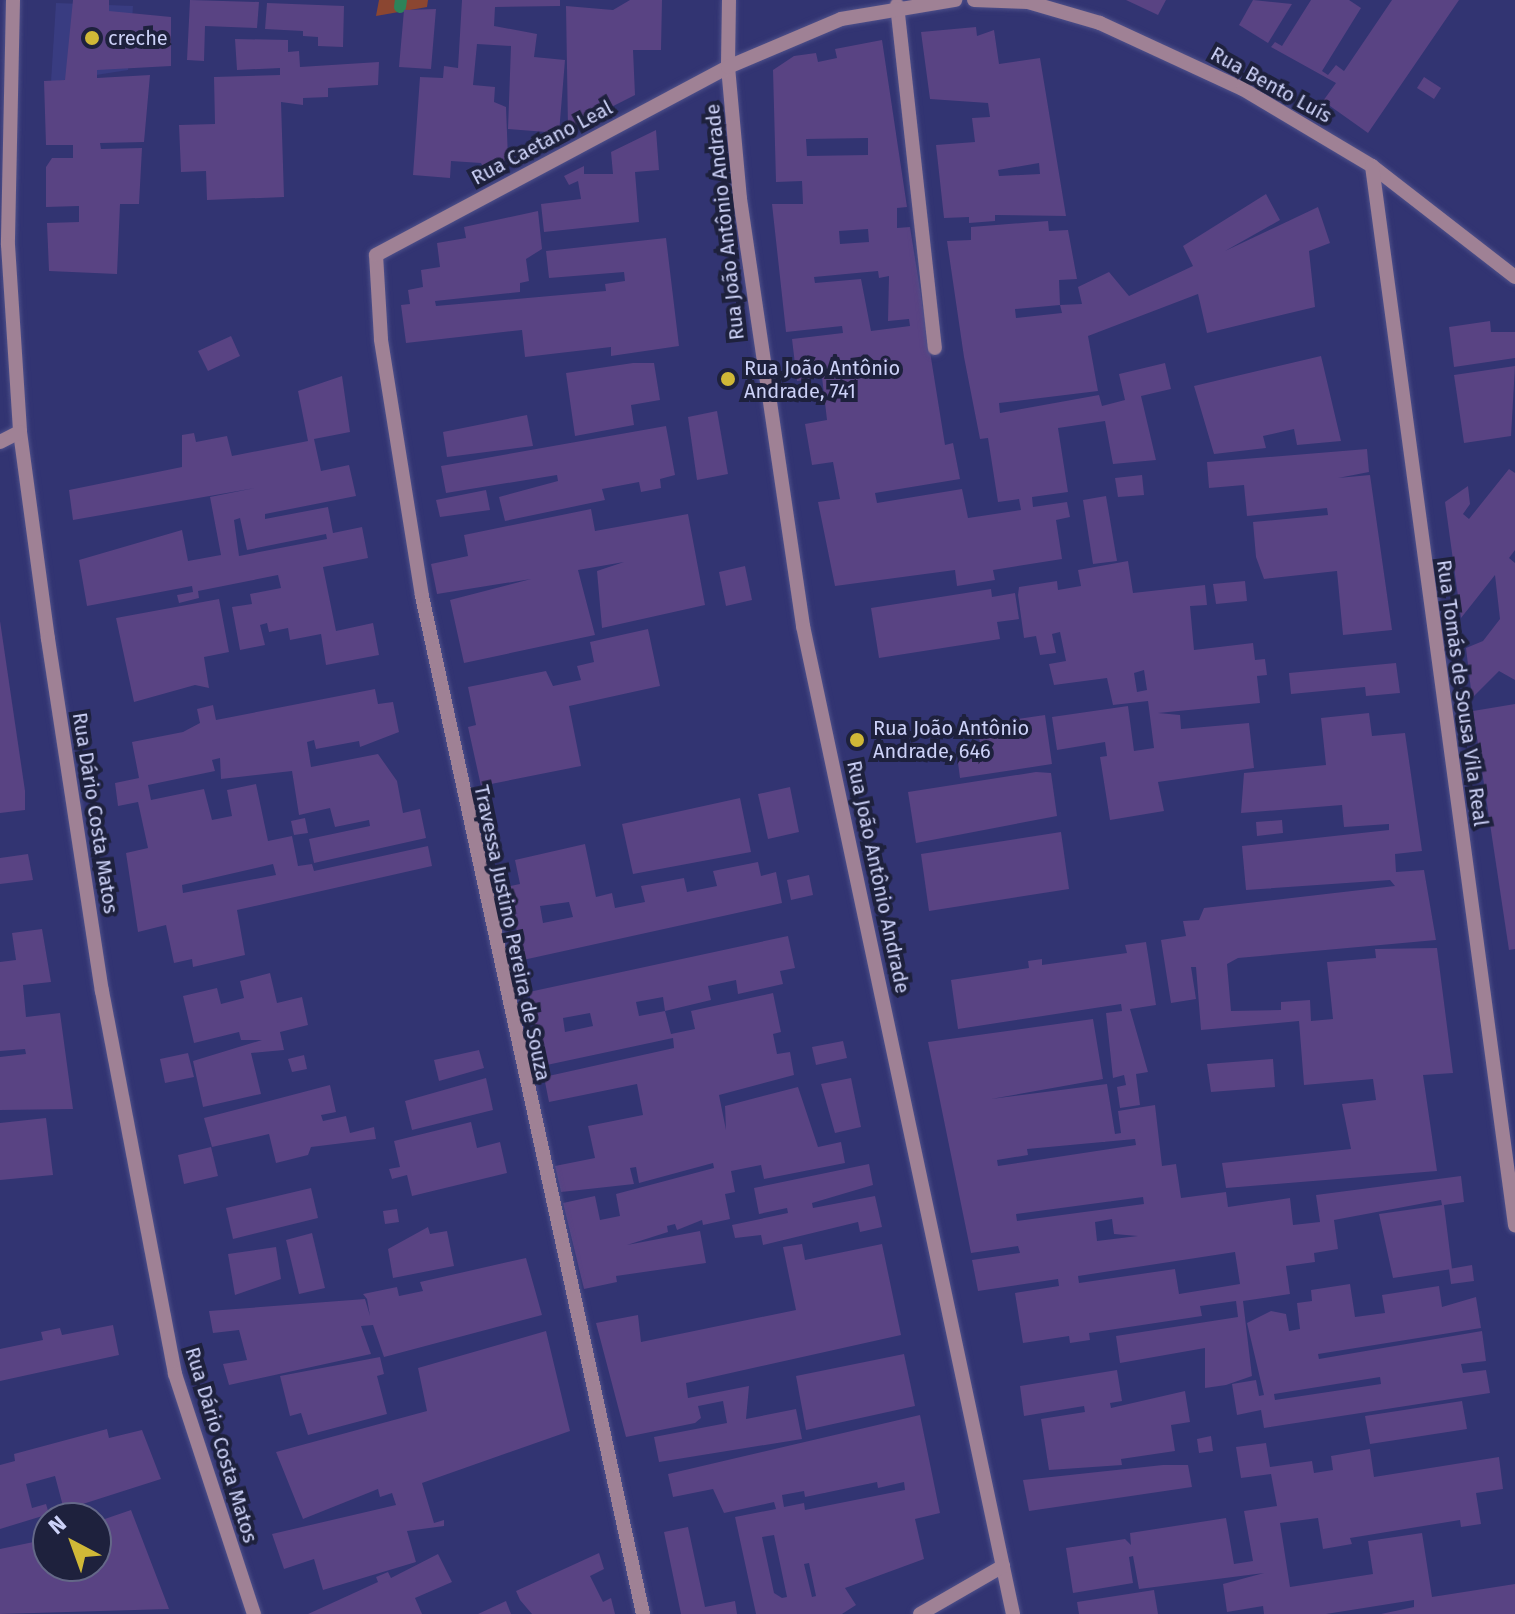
<!DOCTYPE html>
<meta charset="utf-8">
<style>
body{margin:0}
#map{position:relative;width:1515px;height:1614px;overflow:hidden;background:#323472;font-family:"Fira Sans",sans-serif}
div>[style]{position:absolute}
[style*='--x']{left:calc(var(--x)*1px);top:calc(var(--y)*1px);width:calc(var(--w)*1px);rotate:calc(var(--a)*1deg)}
.built>*{inset:0;background:#393c81}
.green>*{inset:0;background:#8b4631}
.stream>*{height:12px;margin:-6px;padding:0 6px;transform-origin:6px;border-radius:6px;background:#2d8359}
.building>*{inset:0;background:#594383}
.roads{filter:drop-shadow(0 0 2px #4e508a) drop-shadow(0 0 2px #4e508a)}
.minor>*{height:14px;margin:-7px;padding:0 7px;transform-origin:7px;border-radius:7px;background:#9f8195}
.dots>*{width:22px;height:22px;translate:-50% -50%;box-sizing:border-box;border:4px solid #1e213d;border-radius:50%}
span{translate:-50% -50%;white-space:nowrap;text-align:center;line-height:1.15;-webkit-text-stroke:8px #1e213d;paint-order:stroke}
.poi-label{font-size:20px;color:#cdd2f8}
.left{translate:0 -50%;text-align:left}
.street-label{font-size:20px;color:#cdd2f8}
.north{position:absolute;left:32px;top:1502px;width:80px;height:80px;box-sizing:border-box;background:#1e213d;border:2px solid #646888;border-radius:50%;rotate:319deg;font-size:22px;font-weight:700;line-height:32px;text-align:center;color:#cdd2f8}
.north::after{content:'';display:block;margin:auto;width:28px;height:36px;background:#d0b837;clip-path:polygon(50% 0,100% 100%,50% 72%,0 100%)}
</style>
<div id="map">
<div class="built">
<i style="clip-path:polygon(56px 3px,133px 6px,128px 70px,51px 82px)"></i>
</div>
<div class="green">
<i style="clip-path:polygon(379px 0,428px 0,427px 7px,376px 16px)"></i>
</div>
<div class="stream">
<i style="--x:400;--y:7;--w:7;--a:-82"></i>
</div>
<div class="building">
<i style="clip-path:polygon(73px 0,109px 0,109px 11px,171px 17px,171px 66px,97px 70px,97px 78px,150px 75px,144px 142px,100px 143px,101px 149px,142px 148px,139px 204px,120px 204px,117px 274px,49px 271px,47px 223px,79px 222px,79px 206px,46px 207px,46px 167px,52px 158px,73px 158px,73px 145px,46px 145px,44px 81px,65px 80px)"></i>
<i style="clip-path:polygon(190px 0,259px 2px,257px 28px,205px 26px,204px 61px,187px 60px)"></i>
<i style="clip-path:polygon(462px 0,560px 0,560px 6px,495px 7px,494px 26px,537px 34px,534px 57px,565px 60px,559px 133px,508px 129px,511px 46px,477px 44px,473px 85px,495px 87px,494px 102px,506px 107px,508px 159px,485px 171px,481px 163px,451px 161px,450px 178px,413px 175px,420px 77px,443px 78px,444px 66px,458px 68px)"></i>
<i style="clip-path:polygon(630px 0,662px 0,661px 50px,633px 50px,635px 95px,568px 129px,566px 6px,613px 10px)"></i>
<i style="clip-path:polygon(1126px 0,1166px 0,1158px 15px)"></i>
<i style="clip-path:polygon(1253px 0,1292px 4px,1268px 43px,1239px 25px)"></i>
<i style="clip-path:polygon(1311px 0,1349px 0,1361px 8px,1322px 71px,1328px 75px,1336px 65px,1344px 71px,1392px 0,1459px 0,1368px 133px,1323px 101px,1336px 83px,1271px 47px,1275px 42px,1282px 46px)"></i>
<i style="clip-path:polygon(267px 3px,344px 6px,343px 47px,318px 46px,318px 37px,303px 36px,303px 31px,265px 29px)"></i>
<i style="clip-path:polygon(436px 9px,431px 69px,399px 67px,404px 10px)"></i>
<i style="clip-path:polygon(evenodd,976px 27px,977px 36px,994px 30px,999px 64px,1040px 58px,1066px 216px,995px 215px,995px 221px,969px 223px,969px 217px,944px 218px,936px 145px,975px 142px,972px 118px,990px 117px,988px 103px,930px 99px,921px 32px,976px 27px,1039px 163px,1040px 174px,999px 176px,998px 170px,1039px 163px)"></i>
<i style="clip-path:polygon(235px 39px,288px 40px,288px 52px,299px 51px,300px 67px,379px 62px,378px 85px,328px 88px,328px 97px,303px 98px,303px 105px,281px 102px,284px 197px,207px 200px,206px 171px,181px 172px,179px 125px,215px 124px,214px 77px,280px 75px,280px 68px,237px 70px)"></i>
<i style="clip-path:polygon(evenodd,882px 40px,907px 207px,897px 208px,897px 228px,910px 227px,945px 445px,953px 443px,960px 479px,875px 493px,877px 503px,962px 489px,968px 518px,1021px 510px,1019px 499px,998px 502px,988px 438px,980px 439px,964px 357px,947px 241px,971px 240px,971px 227px,1048px 221px,1049px 231px,1068px 230px,1077px 279px,1059px 280px,1060px 305px,1015px 309px,1016px 318px,1062px 313px,1060px 305px,1082px 304px,1078px 287px,1109px 272px,1129px 296px,1193px 266px,1183px 246px,1266px 194px,1280px 220px,1225px 251px,1318px 207px,1330px 243px,1309px 251px,1315px 307px,1207px 333px,1198px 294px,1088px 336px,1098px 391px,999px 403px,1000px 413px,1099px 395px,1102px 406px,1125px 400px,1119px 374px,1165px 363px,1171px 389px,1141px 396px,1156px 460px,1113px 464px,1105px 421px,1058px 428px,1068px 492px,1032px 497px,1033px 507px,1067px 502px,1070px 517px,1056px 520px,1062px 559px,993px 570px,995px 580px,957px 586px,955px 570px,835px 586px,818px 502px,840px 499px,833px 462px,812px 465px,805px 424px,827px 420px,822px 377px,797px 381px,792px 339px,843px 333px,842px 326px,786px 332px,772px 204px,803px 204px,802px 181px,776px 182px,773px 70px,794px 56px,816px 53px,818px 62px,837px 58px,835px 49px,882px 40px,868px 138px,868px 155px,807px 156px,806px 139px,868px 138px,882px 40px,868px 229px,869px 242px,840px 244px,839px 231px,868px 229px,882px 40px,878px 271px,879px 278px,889px 276px,888px 321px,909px 319px,910px 326px,871px 331px,861px 279px,815px 283px,814px 277px,878px 271px)"></i>
<i style="clip-path:polygon(1424px 77px,1441px 88px,1434px 99px,1417px 88px)"></i>
<i style="clip-path:polygon(656px 130px,659px 170px,635px 172px,639px 222px,544px 232px,541px 204px,581px 199px,578px 181px,569px 185px,564px 176px,584px 166px,584px 174px,613px 174px,611px 152px)"></i>
<i style="clip-path:polygon(538px 211px,542px 249px,526px 259px,529px 281px,520px 283px,520px 292px,435px 301px,436px 306px,606px 291px,605px 284px,625px 281px,624px 272px,549px 278px,546px 251px,666px 238px,679px 346px,611px 356px,611px 347px,525px 357px,522px 330px,406px 343px,401px 305px,410px 304px,408px 290px,423px 287px,421px 270px,440px 267px,437px 243px,466px 238px,464px 227px)"></i>
<i style="clip-path:polygon(1490px 321px,1491px 332px,1515px 332px,1515px 358px,1454px 367px,1449px 327px)"></i>
<i style="clip-path:polygon(231px 336px,240px 356px,208px 371px,198px 351px)"></i>
<i style="clip-path:polygon(1321px 356px,1341px 441px,1297px 445px,1294px 429px,1263px 436px,1266px 448px,1214px 454px,1194px 386px)"></i>
<i style="clip-path:polygon(633px 363px,654px 363px,660px 400px,631px 405px,634px 425px,575px 436px,566px 373px)"></i>
<i style="clip-path:polygon(1515px 366px,1511px 436px,1464px 443px,1454px 375px)"></i>
<i style="clip-path:polygon(evenodd,342px 376px,350px 432px,314px 439px,321px 471px,349px 465px,356px 496px,265px 514px,265px 519px,328px 507px,333px 533px,362px 527px,368px 558px,323px 567px,336px 631px,373px 623px,379px 655px,326px 665px,321px 634px,290px 640px,288px 628px,269px 632px,267px 623px,260px 625px,265px 645px,240px 650px,232px 607px,252px 604px,250px 594px,281px 588px,278px 575px,198px 591px,199px 598px,179px 603px,177px 595px,193px 592px,192px 586px,87px 606px,79px 560px,182px 530px,188px 561px,221px 555px,210px 497px,255px 488px,73px 520px,69px 490px,182px 467px,182px 435px,194px 433px,196px 442px,227px 436px,232px 456px,308px 441px,298px 391px,342px 376px,240px 518px,247px 550px,326px 534px,327px 539px,239px 556px,234px 520px,240px 518px)"></i>
<i style="clip-path:polygon(717px 411px,728px 474px,697px 480px,688px 417px)"></i>
<i style="clip-path:polygon(527px 415px,533px 446px,447px 457px,443px 432px)"></i>
<i style="clip-path:polygon(666px 426px,675px 475px,660px 479px,661px 488px,641px 492px,639px 482px,602px 489px,605px 500px,505px 521px,499px 497px,558px 481px,557px 475px,446px 493px,441px 466px)"></i>
<i style="clip-path:polygon(1367px 449px,1369px 472px,1338px 478px,1370px 475px,1392px 630px,1343px 635px,1337px 571px,1264px 579px,1256px 557px,1253px 522px,1328px 515px,1327px 508px,1247px 516px,1244px 485px,1209px 488px,1207px 462px)"></i>
<i style="clip-path:polygon(1509px 469px,1515px 473px,1515px 550px,1509px 558px,1515px 563px,1515px 680px,1499px 671px,1472px 698px,1466px 648px,1483px 641px,1500px 619px,1495px 575px,1461px 618px,1445px 502px,1468px 486px,1470px 504px,1463px 514px,1469px 519px)"></i>
<i style="clip-path:polygon(1142px 475px,1144px 495px,1118px 497px,1115px 478px)"></i>
<i style="clip-path:polygon(486px 490px,490px 510px,440px 517px,436px 500px)"></i>
<i style="clip-path:polygon(1106px 496px,1117px 561px,1093px 564px,1083px 500px)"></i>
<i style="clip-path:polygon(591px 509px,595px 531px,688px 514px,705px 605px,602px 628px,597px 571px,624px 562px,578px 570px,595px 635px,464px 663px,450px 600px,531px 579px,437px 594px,431px 564px,468px 556px,464px 535px)"></i>
<i style="clip-path:polygon(evenodd,1128px 561px,1133px 593px,1205px 585px,1207px 605px,1190px 606px,1194px 650px,1253px 643px,1255px 660px,1265px 659px,1267px 675px,1257px 676px,1260px 703px,1158px 713px,1180px 715px,1181px 729px,1249px 723px,1254px 768px,1158px 782px,1164px 811px,1110px 820px,1100px 757px,1107px 756px,1105px 742px,1057px 750px,1052px 717px,1128px 706px,1134px 751px,1154px 748px,1148px 701px,1113px 705px,1107px 678px,1054px 685px,1049px 664px,1066px 661px,1060px 632px,1052px 634px,1056px 653px,1040px 655px,1036px 636px,1024px 638px,1018px 595px,1019px 587px,1057px 581px,1058px 590px,1081px 586px,1078px 570px,1128px 561px,1144px 670px,1147px 690px,1137px 692px,1134px 673px,1144px 670px)"></i>
<i style="clip-path:polygon(745px 566px,752px 600px,726px 606px,719px 572px)"></i>
<i style="clip-path:polygon(1245px 581px,1247px 601px,1216px 604px,1213px 584px)"></i>
<i style="clip-path:polygon(991px 589px,992px 597px,1015px 593px,1019px 619px,997px 622px,1000px 639px,879px 658px,871px 608px)"></i>
<i style="clip-path:polygon(219px 599px,229px 652px,204px 657px,209px 688px,195px 685px,134px 702px,116px 618px)"></i>
<i style="clip-path:polygon(0 621px,25px 791px,25px 810px,0 813px)"></i>
<i style="clip-path:polygon(648px 629px,660px 686px,569px 706px,581px 766px,481px 786px,468px 727px,476px 725px,468px 687px,546px 671px,553px 686px,581px 680px,577px 666px,594px 662px,590px 642px)"></i>
<i style="clip-path:polygon(1396px 663px,1400px 693px,1366px 696px,1365px 687px,1291px 694px,1289px 673px)"></i>
<i style="clip-path:polygon(evenodd,375px 689px,378px 704px,393px 702px,399px 732px,360px 747px,359px 741px,316px 749px,314px 740px,307px 742px,311px 767px,378px 754px,397px 781px,403px 813px,420px 809px,426px 838px,314px 863px,309px 839px,370px 826px,369px 820px,335px 827px,330px 808px,299px 815px,292px 771px,221px 779px,220px 758px,212px 760px,215px 771px,148px 785px,151px 800px,204px 789px,212px 820px,232px 816px,227px 790px,256px 784px,268px 841px,292px 836px,298px 866px,312px 864px,314px 871px,428px 846px,432px 866px,237px 910px,245px 955px,193px 967px,192px 959px,174px 963px,166px 925px,138px 932px,126px 853px,148px 848px,138px 802px,118px 806px,115px 783px,139px 778px,132px 742px,183px 732px,200px 723px,197px 709px,213px 705px,216px 720px,375px 689px,273px 864px,276px 875px,183px 893px,182px 885px,273px 864px)"></i>
<i style="clip-path:polygon(1515px 704px,1515px 949px,1509px 950px,1473px 711px)"></i>
<i style="clip-path:polygon(1369px 713px,1372px 736px,1405px 733px,1422px 851px,1395px 854px,1396px 872px,1424px 870px,1436px 940px,1238px 958px,1227px 964px,1231px 1011px,1281px 1010px,1281px 1002px,1310px 1000px,1311px 1021px,1333px 1019px,1327px 962px,1376px 958px,1375px 949px,1437px 948px,1453px 1073px,1423px 1075px,1437px 1171px,1226px 1188px,1222px 1163px,1351px 1149px,1342px 1104px,1376px 1100px,1373px 1079px,1304px 1085px,1299px 1021px,1201px 1030px,1196px 967px,1191px 967px,1196px 999px,1171px 1003px,1161px 940px,1186px 936px,1183px 921px,1199px 920px,1204px 908px,1395px 886px,1390px 880px,1246px 890px,1242px 846px,1389px 830px,1389px 824px,1344px 827px,1342px 805px,1241px 813px,1244px 773px,1326px 765px,1321px 718px)"></i>
<i style="clip-path:polygon(1045px 715px,1052px 764px,960px 778px,956px 747px,980px 743px,977px 725px)"></i>
<i style="clip-path:polygon(1036px 772px,1051px 773px,1057px 816px,916px 843px,908px 792px)"></i>
<i style="clip-path:polygon(790px 787px,799px 832px,768px 839px,758px 794px)"></i>
<i style="clip-path:polygon(740px 798px,751px 852px,633px 874px,622px 824px)"></i>
<i style="clip-path:polygon(305px 818px,308px 833px,294px 835px,291px 821px)"></i>
<i style="clip-path:polygon(1282px 820px,1283px 833px,1257px 836px,1256px 822px)"></i>
<i style="clip-path:polygon(1061px 832px,1069px 889px,929px 911px,921px 854px)"></i>
<i style="clip-path:polygon(evenodd,585px 844px,596px 897px,612px 893px,615px 908px,645px 902px,641px 886px,684px 878px,687px 892px,717px 886px,713px 871px,758px 862px,761px 876px,776px 872px,782px 903px,523px 960px,513px 914px,518px 914px,511px 913px,506px 887px,520px 884px,515px 860px,585px 844px,569px 902px,573px 917px,543px 923px,540px 906px,569px 902px)"></i>
<i style="clip-path:polygon(28px 854px,33px 880px,0 884px,0 858px)"></i>
<i style="clip-path:polygon(809px 875px,813px 895px,791px 900px,787px 880px)"></i>
<i style="clip-path:polygon(42px 929px,51px 982px,23px 985px,26px 1017px,60px 1013px,73px 1109px,0 1110px,0 1057px,26px 1054px,25px 1049px,0 1051px,0 962px,16px 960px,12px 933px)"></i>
<i style="clip-path:polygon(evenodd,788px 936px,795px 968px,780px 971px,783px 984px,738px 994px,736px 980px,708px 986px,711px 1000px,665px 1011px,671px 1034px,695px 1029px,691px 1011px,773px 993px,781px 1032px,773px 1034px,777px 1054px,790px 1052px,794px 1075px,719px 1095px,726px 1130px,725px 1106px,798px 1087px,818px 1147px,841px 1142px,845px 1163px,764px 1179px,761px 1165px,731px 1171px,735px 1192px,725px 1194px,730px 1219px,703px 1225px,702px 1220px,677px 1230px,675px 1224px,667px 1226px,668px 1232px,627px 1245px,700px 1231px,706px 1263px,616px 1276px,617px 1282px,584px 1289px,563px 1203px,595px 1196px,600px 1220px,620px 1216px,616px 1194px,714px 1168px,713px 1163px,639px 1183px,636px 1167px,630px 1168px,634px 1184px,561px 1192px,555px 1166px,595px 1158px,588px 1126px,643px 1115px,637px 1084px,549px 1102px,544px 1077px,674px 1048px,673px 1038px,542px 1066px,529px 992px,788px 936px,663px 997px,665px 1011px,639px 1016px,636px 1002px,663px 997px,788px 936px,590px 1013px,593px 1026px,565px 1032px,563px 1018px,590px 1013px)"></i>
<i style="clip-path:polygon(1146px 942px,1156px 1005px,1130px 1009px,1148px 1072px,1136px 1074px,1140px 1105px,1120px 1108px,1117px 1087px,1126px 1085px,1124px 1075px,1113px 1078px,1106px 1013px,1122px 1011px,1121px 1004px,958px 1029px,951px 980px,1029px 968px,1028px 961px,1042px 959px,1042px 965px,1127px 953px,1125px 945px)"></i>
<i style="clip-path:polygon(270px 973px,277px 1003px,302px 997px,308px 1025px,280px 1032px,284px 1050px,251px 1053px,261px 1094px,203px 1107px,193px 1061px,262px 1040px,241px 1040px,239px 1032px,194px 1043px,183px 996px,217px 988px,221px 1004px,244px 998px,240px 981px)"></i>
<i style="clip-path:polygon(evenodd,1093px 1019px,1103px 1079px,991px 1099px,1107px 1084px,1115px 1134px,1121px 1133px,1118px 1111px,1155px 1105px,1162px 1166px,1176px 1164px,1181px 1198px,1226px 1192px,1228px 1207px,1290px 1198px,1293px 1225px,1320px 1222px,1316px 1195px,1461px 1176px,1464px 1202px,1444px 1205px,1452px 1269px,1393px 1278px,1379px 1214px,1442px 1205px,1441px 1200px,1334px 1220px,1338px 1249px,1314px 1253px,1315px 1262px,1286px 1266px,1290px 1294px,1243px 1301px,1252px 1376px,1226px 1385px,1205px 1388px,1205px 1348px,1120px 1363px,1116px 1336px,1238px 1317px,1236px 1301px,1200px 1306px,1202px 1316px,1089px 1333px,1090px 1340px,1070px 1343px,1069px 1336px,1023px 1343px,1015px 1293px,1059px 1286px,1058px 1279px,978px 1291px,972px 1260px,1020px 1253px,1018px 1246px,971px 1253px,928px 1042px,1093px 1019px,1135px 1139px,1136px 1145px,998px 1166px,997px 1160px,1028px 1155px,1027px 1149px,1135px 1139px,1093px 1019px,1143px 1197px,1144px 1204px,1017px 1221px,1016px 1214px,1143px 1197px,1093px 1019px,1112px 1219px,1114px 1234px,1138px 1236px,1097px 1241px,1095px 1222px,1112px 1219px,1093px 1019px,1235px 1252px,1240px 1284px,1179px 1294px,1175px 1269px,1079px 1283px,1078px 1276px,1235px 1252px)"></i>
<i style="clip-path:polygon(843px 1041px,847px 1058px,816px 1065px,812px 1047px)"></i>
<i style="clip-path:polygon(479px 1050px,484px 1068px,439px 1081px,434px 1060px)"></i>
<i style="clip-path:polygon(188px 1053px,194px 1077px,165px 1083px,160px 1059px)"></i>
<i style="clip-path:polygon(304px 1055px,307px 1069px,292px 1072px,288px 1059px)"></i>
<i style="clip-path:polygon(1273px 1059px,1275px 1087px,1211px 1092px,1207px 1064px)"></i>
<i style="clip-path:polygon(486px 1078px,493px 1110px,412px 1130px,405px 1101px)"></i>
<i style="clip-path:polygon(851px 1078px,861px 1127px,835px 1133px,821px 1084px)"></i>
<i style="clip-path:polygon(330px 1085px,336px 1112px,321px 1115px,323px 1121px,346px 1116px,350px 1133px,374px 1127px,376px 1139px,311px 1147px,308px 1155px,276px 1163px,269px 1134px,212px 1147px,204px 1118px)"></i>
<i style="clip-path:polygon(46px 1118px,53px 1175px,0 1180px,0 1123px)"></i>
<i style="clip-path:polygon(471px 1122px,477px 1148px,500px 1142px,507px 1173px,412px 1196px,407px 1175px,392px 1179px,389px 1169px,400px 1167px,394px 1141px)"></i>
<i style="clip-path:polygon(211px 1147px,218px 1176px,184px 1184px,178px 1155px)"></i>
<i style="clip-path:polygon(869px 1164px,873px 1185px,812px 1203px,813px 1208px,875px 1196px,882px 1227px,860px 1232px,858px 1222px,763px 1245px,761px 1235px,735px 1238px,732px 1225px,788px 1213px,787px 1208px,759px 1214px,754px 1188px)"></i>
<i style="clip-path:polygon(311px 1188px,318px 1218px,233px 1239px,226px 1208px)"></i>
<i style="clip-path:polygon(397px 1209px,399px 1222px,385px 1224px,383px 1211px)"></i>
<i style="clip-path:polygon(428px 1227px,430px 1234px,447px 1231px,454px 1266px,393px 1278px,388px 1249px)"></i>
<i style="clip-path:polygon(312px 1233px,325px 1288px,299px 1294px,286px 1240px)"></i>
<i style="clip-path:polygon(802px 1244px,805px 1260px,882px 1244px,901px 1335px,686px 1383px,688px 1398px,749px 1386px,746px 1419px,796px 1409px,802px 1439px,659px 1462px,654px 1437px,727px 1423px,723px 1401px,698px 1406px,701px 1418px,695px 1423px,626px 1437px,596px 1323px,638px 1315px,641px 1342px,796px 1310px,783px 1247px)"></i>
<i style="clip-path:polygon(276px 1247px,281px 1279px,235px 1295px,228px 1254px)"></i>
<i style="clip-path:polygon(526px 1258px,542px 1315px,384px 1357px,373px 1325px,361px 1326px,371px 1354px,229px 1385px,223px 1364px,247px 1360px,239px 1330px,213px 1333px,209px 1311px,365px 1299px,370px 1316px,367px 1299px,363px 1294px,397px 1287px,399px 1296px,423px 1291px,420px 1282px)"></i>
<i style="clip-path:polygon(1472px 1265px,1474px 1281px,1451px 1284px,1449px 1269px)"></i>
<i style="clip-path:polygon(evenodd,1350px 1284px,1355px 1317px,1385px 1313px,1382px 1295px,1439px 1286px,1442px 1307px,1476px 1297px,1481px 1328px,1318px 1354px,1319px 1359px,1482px 1331px,1486px 1361px,1461px 1364px,1463px 1373px,1486px 1370px,1490px 1393px,1264px 1428px,1261px 1410px,1237px 1415px,1232px 1384px,1256px 1380px,1259px 1396px,1264px 1395px,1247px 1323px,1271px 1311px,1286px 1314px,1289px 1331px,1300px 1329px,1297px 1303px,1312px 1301px,1311px 1290px,1350px 1284px,1380px 1377px,1381px 1384px,1275px 1400px,1274px 1394px,1380px 1377px)"></i>
<i style="clip-path:polygon(113px 1325px,119px 1355px,0 1381px,0 1349px,43px 1340px,41px 1332px,60px 1328px,62px 1335px)"></i>
<i style="clip-path:polygon(546px 1331px,570px 1431px,422px 1483px,434px 1523px,444px 1520px,444px 1526px,407px 1531px,416px 1562px,323px 1590px,314px 1559px,284px 1569px,272px 1534px,396px 1505px,392px 1493px,380px 1497px,378px 1489px,303px 1519px,276px 1452px,427px 1411px,418px 1368px)"></i>
<i style="clip-path:polygon(904px 1354px,915px 1406px,806px 1430px,796px 1376px)"></i>
<i style="clip-path:polygon(380px 1357px,384px 1374px,377px 1376px,387px 1414px,308px 1435px,301px 1413px,290px 1416px,280px 1376px)"></i>
<i style="clip-path:polygon(1117px 1370px,1122px 1401px,1110px 1403px,1111px 1408px,1185px 1391px,1190px 1422px,1171px 1425px,1175px 1451px,1121px 1459px,1122px 1465px,1049px 1470px,1041px 1419px,1085px 1412px,1084px 1406px,1024px 1416px,1020px 1386px)"></i>
<i style="clip-path:polygon(1462px 1401px,1467px 1429px,1370px 1444px,1365px 1416px)"></i>
<i style="clip-path:polygon(evenodd,920px 1415px,940px 1513px,915px 1519px,924px 1559px,845px 1588px,856px 1605px,842px 1614px,756px 1614px,735px 1517px,776px 1509px,774px 1502px,724px 1513px,713px 1489px,673px 1497px,668px 1474px,920px 1415px,877px 1482px,878px 1488px,904px 1482px,905px 1490px,805px 1510px,804px 1503px,784px 1507px,782px 1495px,804px 1491px,805px 1497px,877px 1482px,920px 1415px,774px 1535px,787px 1597px,782px 1598px,774px 1593px,762px 1537px,774px 1535px,920px 1415px,809px 1563px,816px 1596px,812px 1597px,804px 1564px,809px 1563px)"></i>
<i style="clip-path:polygon(107px 1429px,109px 1438px,142px 1430px,161px 1479px,64px 1510px,55px 1476px,26px 1484px,32px 1508px,46px 1504px,49px 1514px,0 1529px,0 1465px,15px 1461px,14px 1454px)"></i>
<i style="clip-path:polygon(1211px 1436px,1213px 1451px,1199px 1453px,1197px 1439px)"></i>
<i style="clip-path:polygon(1266px 1443px,1270px 1467px,1312px 1461px,1314px 1473px,1333px 1470px,1331px 1456px,1370px 1449px,1374px 1477px,1499px 1457px,1503px 1489px,1476px 1493px,1481px 1524px,1461px 1527px,1460px 1520px,1350px 1538px,1352px 1544px,1323px 1549px,1318px 1518px,1280px 1523px,1290px 1587px,1373px 1574px,1368px 1541px,1422px 1533px,1432px 1597px,1515px 1584px,1515px 1614px,1381px 1614px,1414px 1607px,1414px 1600px,1326px 1614px,1264px 1614px,1263px 1606px,1227px 1612px,1223px 1584px,1264px 1573px,1139px 1589px,1133px 1556px,1129px 1557px,1133px 1583px,1073px 1593px,1066px 1548px,1125px 1539px,1131px 1545px,1130px 1533px,1226px 1518px,1234px 1564px,1253px 1561px,1244px 1511px,1277px 1506px,1271px 1474px,1241px 1478px,1236px 1447px)"></i>
<i style="clip-path:polygon(1163px 1465px,1188px 1465px,1192px 1487px,1029px 1511px,1023px 1480px)"></i>
<i style="clip-path:polygon(131px 1510px,169px 1609px,0 1614px,0 1549px,48px 1539px,48px 1566px,96px 1566px,96px 1522px)"></i>
<i style="clip-path:polygon(688px 1527px,705px 1607px,735px 1601px,737px 1614px,681px 1614px,664px 1532px)"></i>
<i style="clip-path:polygon(599px 1553px,604px 1569px,590px 1576px,603px 1602px,611px 1598px,615px 1614px,532px 1614px,520px 1600px,516px 1591px)"></i>
<i style="clip-path:polygon(438px 1554px,452px 1582px,415px 1598px,422px 1614px,308px 1614px,378px 1582px,376px 1577px,388px 1572px,391px 1578px)"></i>
<i style="clip-path:polygon(1154px 1590px,1158px 1614px,1079px 1614px,1077px 1602px)"></i>
<i style="clip-path:polygon(506px 1601px,511px 1614px,478px 1614px)"></i>
</div>
<div class="roads">
<div class="minor">
<i style="--x:13;--y:0;--w:245;--a:91.2"></i>
<i style="--x:8;--y:245;--w:187;--a:86.3"></i>
<i style="--x:20;--y:432;--w:209;--a:82.3"></i>
<i style="--x:48;--y:639;--w:356;--a:81.3"></i>
<i style="--x:102;--y:991;--w:390;--a:79.2"></i>
<i style="--x:175;--y:1374;--w:253;--a:71.8"></i>
<i style="--x:729;--y:0;--w:67;--a:90.9"></i>
<i style="--x:728;--y:67;--w:133;--a:84.8"></i>
<i style="--x:740;--y:199;--w:432;--a:81.6"></i>
<i style="--x:803;--y:626;--w:1010;--a:78"></i>
<i style="--x:974;--y:0;--w:54;--a:2.1"></i>
<i style="--x:1028;--y:2;--w:75;--a:16.3"></i>
<i style="--x:1100;--y:23;--w:157;--a:24.8"></i>
<i style="--x:1243;--y:89;--w:150;--a:30.8"></i>
<i style="--x:1372;--y:166;--w:181;--a:37.8"></i>
<i style="--x:897;--y:5;--w:345;--a:83.7"></i>
<i style="--x:1372;--y:166;--w:1069;--a:82.31"></i>
<i style="--x:0;--y:442;--w:22;--a:-27"></i>
<i style="--x:643;--y:1614;--w:1042;--a:-102.25"></i>
<i style="--x:422;--y:596;--w:260;--a:-99.1"></i>
<i style="--x:381;--y:339;--w:84;--a:-93.4"></i>
<i style="--x:376;--y:255;--w:399;--a:-28.1"></i>
<i style="--x:728;--y:67;--w:123;--a:-23"></i>
<i style="--x:841;--y:19;--w:116;--a:-9.5"></i>
<i style="--x:920;--y:1614;--w:96;--a:-30"></i>
</div>
</div>
<div class="dots">
<i style="left:92px;top:38px;background:#d0b837"></i>
<i style="left:728px;top:379px;background:#d0b837"></i>
<i style="left:857px;top:740px;background:#d0b837"></i>
</div>
<div class="poi-label">
<span class="left" style="left:108px;top:38px">creche</span>
<span class="left" style="left:744px;top:380px">Rua João Antônio<br>Andrade, 741</span>
<span class="left" style="left:873px;top:740px">Rua João Antônio<br>Andrade, 646</span>
</div>
<div class="street-label">
<span style="left:1271px;top:85px;rotate:29deg">Rua Bento Luís</span>
<span style="left:542px;top:143px;rotate:-28deg">Rua Caetano Leal</span>
<span style="left:725px;top:222px;rotate:-96deg">Rua João Antônio Andrade</span>
<span style="left:1462px;top:693px;rotate:82deg">Rua Tomás de Sousa Vila Real</span>
<span style="left:95px;top:813px;rotate:81deg">Rua Dário Costa Matos</span>
<span style="left:878px;top:877px;rotate:78deg">Rua João Antônio Andrade</span>
<span style="left:512px;top:933px;rotate:78deg">Travessa Justino Pereira de Souza</span>
<span style="left:221px;top:1445px;rotate:73deg">Rua Dário Costa Matos</span>
</div>
<div class="north">N</div>
</div>
